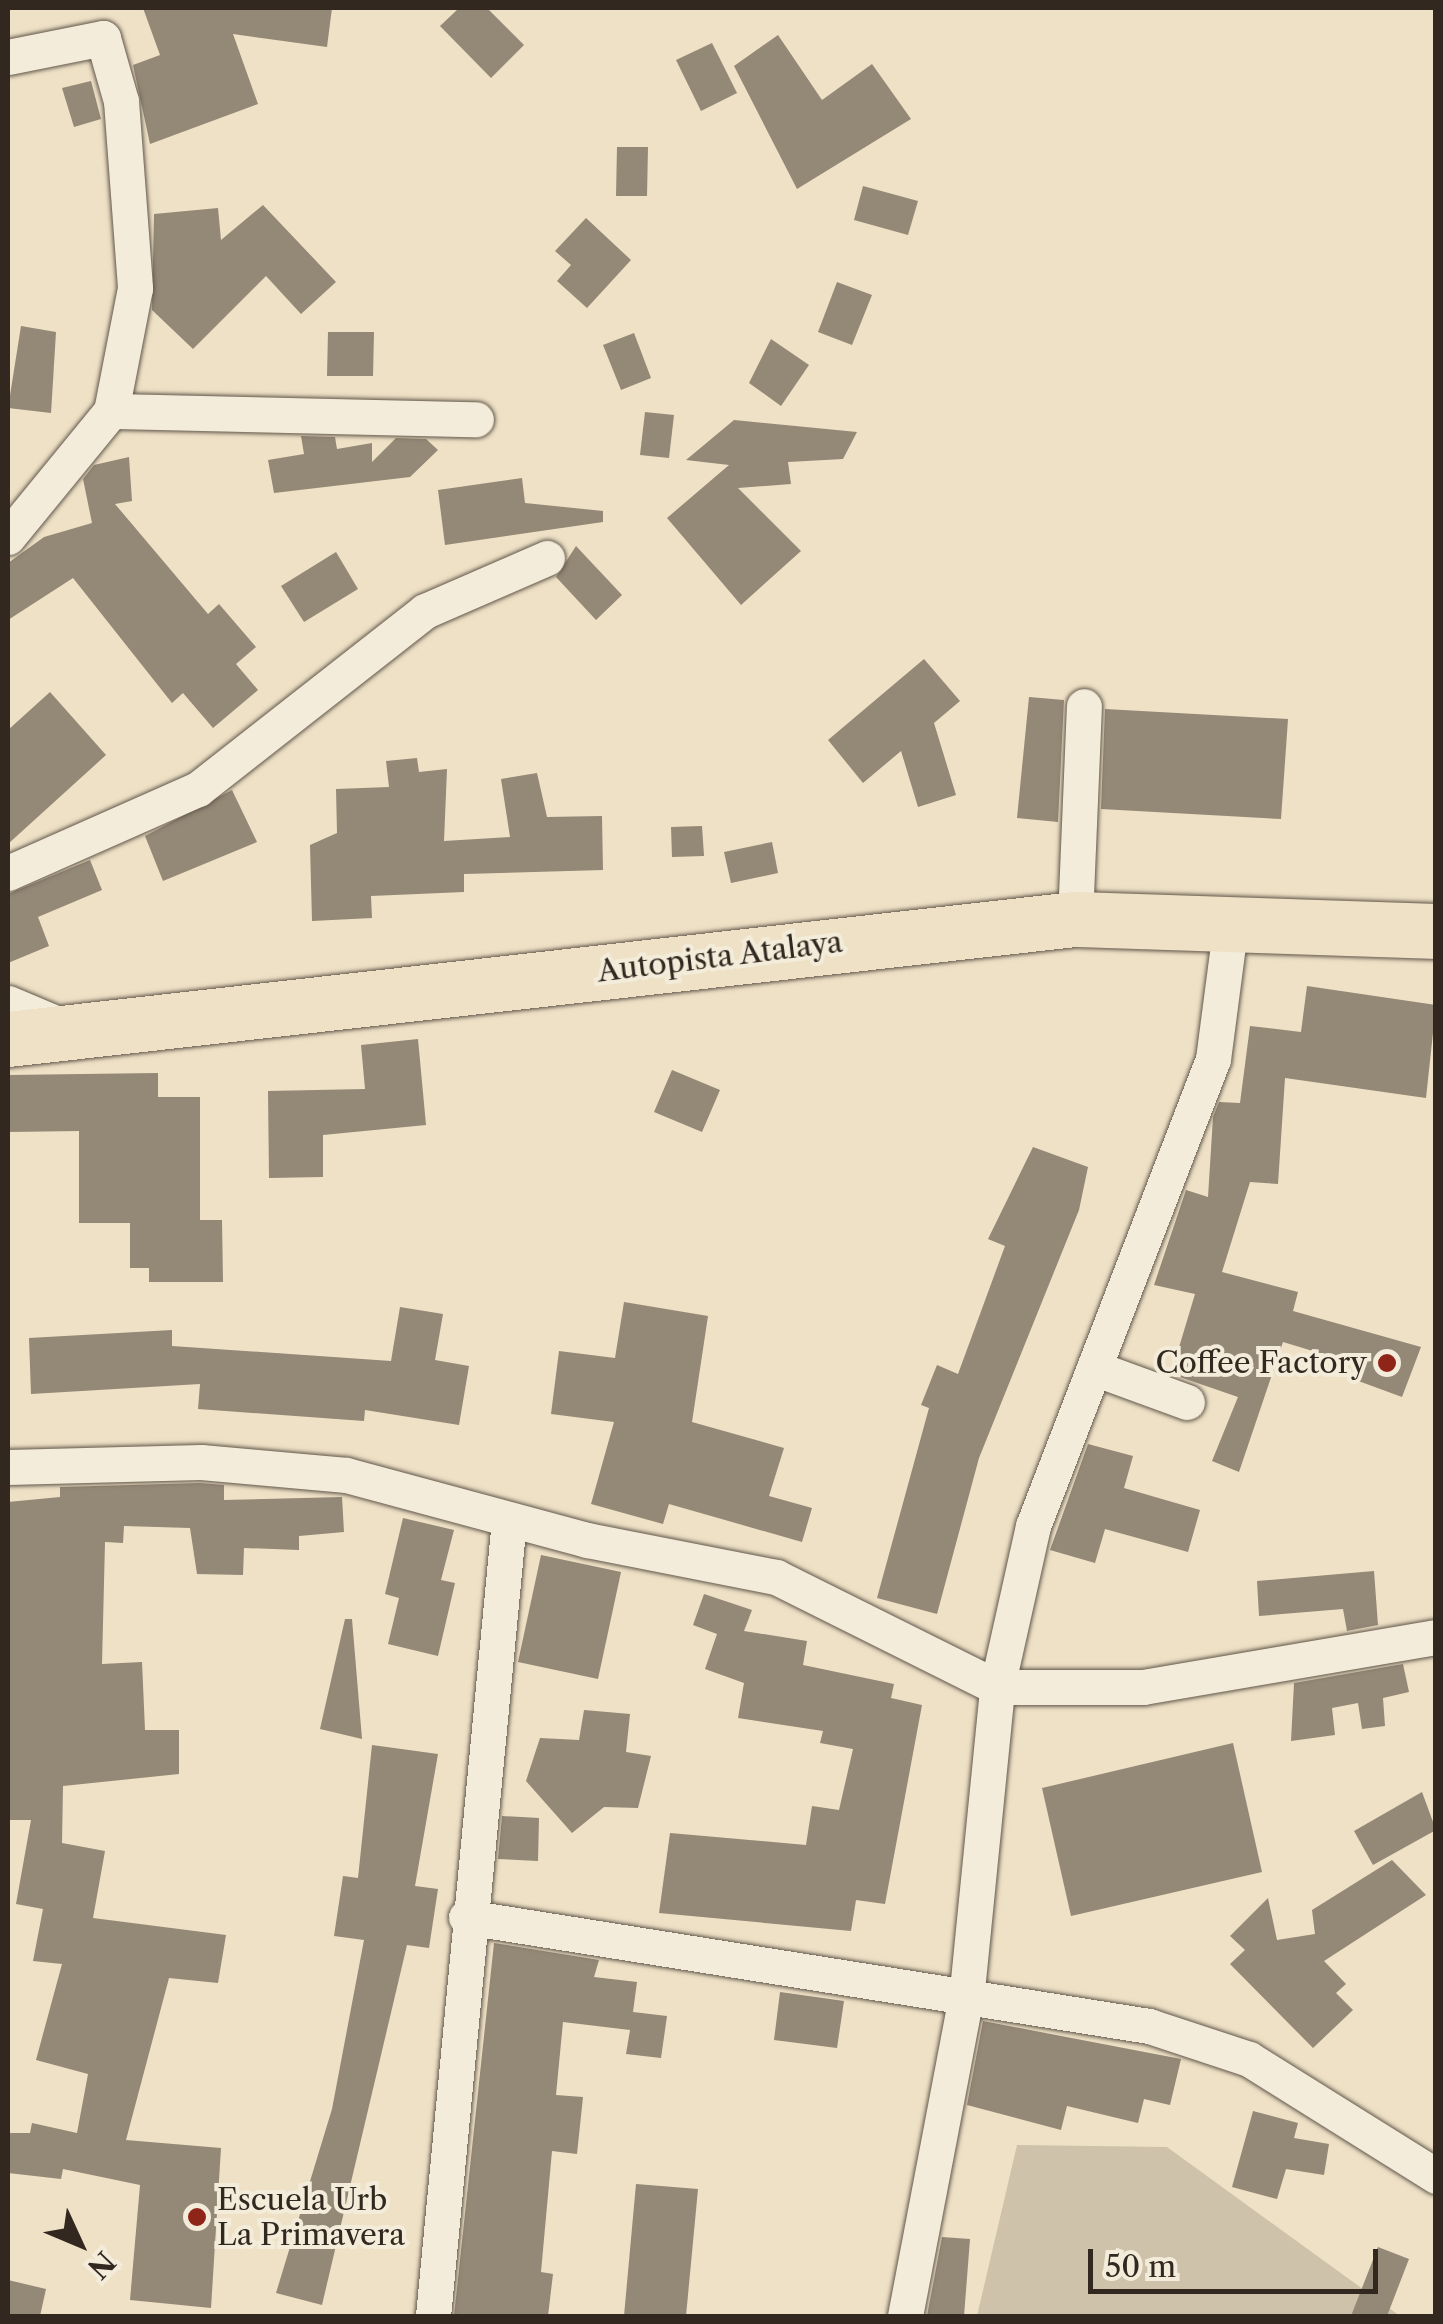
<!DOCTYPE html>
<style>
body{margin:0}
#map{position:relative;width:1443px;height:2324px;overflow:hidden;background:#eee1c6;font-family:"Libre Caslon Text",serif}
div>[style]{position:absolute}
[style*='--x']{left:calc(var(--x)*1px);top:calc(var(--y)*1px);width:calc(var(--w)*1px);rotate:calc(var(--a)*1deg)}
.green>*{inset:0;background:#cec2aa}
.building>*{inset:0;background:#948876}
.roads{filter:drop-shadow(0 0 2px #61564a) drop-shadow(0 0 2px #61564a)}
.minor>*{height:35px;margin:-17.5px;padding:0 17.5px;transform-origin:17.5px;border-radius:17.5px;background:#f4ecda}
.primary>*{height:55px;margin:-27.5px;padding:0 27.5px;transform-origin:27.5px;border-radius:27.5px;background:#eee1c6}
.dots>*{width:28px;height:28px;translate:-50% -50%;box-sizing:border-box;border:5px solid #f4ecda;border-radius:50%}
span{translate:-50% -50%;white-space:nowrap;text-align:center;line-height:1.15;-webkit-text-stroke:8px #f4ecda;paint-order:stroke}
.street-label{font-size:30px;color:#322820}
.poi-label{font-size:30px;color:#322820}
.right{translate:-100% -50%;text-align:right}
.left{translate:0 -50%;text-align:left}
.frame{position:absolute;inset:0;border:10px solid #322820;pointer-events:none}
.north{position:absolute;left:30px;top:2194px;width:100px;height:100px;-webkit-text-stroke:8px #f4ecda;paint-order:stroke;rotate:134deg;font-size:28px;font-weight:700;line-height:40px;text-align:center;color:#322820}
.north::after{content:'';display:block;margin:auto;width:35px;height:45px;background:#322820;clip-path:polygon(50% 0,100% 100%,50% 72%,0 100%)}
.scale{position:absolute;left:1088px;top:2249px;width:290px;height:45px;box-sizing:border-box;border:5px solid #322820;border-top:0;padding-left:12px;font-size:30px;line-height:35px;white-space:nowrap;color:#322820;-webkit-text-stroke:8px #f4ecda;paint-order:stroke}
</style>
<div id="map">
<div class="green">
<i style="clip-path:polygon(1017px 2145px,1167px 2147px,1400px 2316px,977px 2316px)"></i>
</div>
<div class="building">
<i style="clip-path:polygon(143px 8px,332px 8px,327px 47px,233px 34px,258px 104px,150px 144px,133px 65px,160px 55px)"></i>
<i style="clip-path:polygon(459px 8px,487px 8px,524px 45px,491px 78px,440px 26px)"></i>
<i style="clip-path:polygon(778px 35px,822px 100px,872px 64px,911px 119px,797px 189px,734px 66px)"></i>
<i style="clip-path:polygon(712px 43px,737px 93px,701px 111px,676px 60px)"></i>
<i style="clip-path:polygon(91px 81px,101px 119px,74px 127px,62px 88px)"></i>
<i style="clip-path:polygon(617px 147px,648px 147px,647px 196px,616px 196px)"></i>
<i style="clip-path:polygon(863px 186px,918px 201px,908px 235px,854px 220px)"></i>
<i style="clip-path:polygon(263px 205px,336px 282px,301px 314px,266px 276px,193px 349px,152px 310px,154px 214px,218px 208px,221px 240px)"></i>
<i style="clip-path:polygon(586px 218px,631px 260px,587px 308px,557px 281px,571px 265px,555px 251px)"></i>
<i style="clip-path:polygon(837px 282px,872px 295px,852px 345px,818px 332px)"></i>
<i style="clip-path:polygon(21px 326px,56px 332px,51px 413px,8px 408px)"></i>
<i style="clip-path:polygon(328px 332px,374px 332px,373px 376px,327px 376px)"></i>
<i style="clip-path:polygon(634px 333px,651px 378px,621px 390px,603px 345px)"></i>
<i style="clip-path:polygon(771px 339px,809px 365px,781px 406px,749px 383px)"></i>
<i style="clip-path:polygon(645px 412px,674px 415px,669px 458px,640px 455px)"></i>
<i style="clip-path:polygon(734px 420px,857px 432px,843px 459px,788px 462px,791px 484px,738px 488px,801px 551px,741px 605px,667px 518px,729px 465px,686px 460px)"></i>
<i style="clip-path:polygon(301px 436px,335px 437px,337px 449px,372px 443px,372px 462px,396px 438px,426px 439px,438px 450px,410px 477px,274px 493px,268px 460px,304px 454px)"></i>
<i style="clip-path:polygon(129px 457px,132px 501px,115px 504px,208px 614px,219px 604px,256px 647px,236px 664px,258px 690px,213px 728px,183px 693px,172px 703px,73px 578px,8px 620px,8px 563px,44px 537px,92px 523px,83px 479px,94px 465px)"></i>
<i style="clip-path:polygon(522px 478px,525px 503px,603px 511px,603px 522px,445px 545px,438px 490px)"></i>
<i style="clip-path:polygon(576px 546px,622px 595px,596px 620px,556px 577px)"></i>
<i style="clip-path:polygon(336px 552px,358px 589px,304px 622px,281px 586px)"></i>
<i style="clip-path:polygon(924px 659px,960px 701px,934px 723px,956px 795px,918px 807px,901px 751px,863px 783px,828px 740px)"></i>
<i style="clip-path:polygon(50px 692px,106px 755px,8px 844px,8px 730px)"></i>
<i style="clip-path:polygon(1029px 697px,1064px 700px,1058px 822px,1017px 818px)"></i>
<i style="clip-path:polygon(1105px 709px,1288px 719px,1281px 819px,1101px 809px)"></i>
<i style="clip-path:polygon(417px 758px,419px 772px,447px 769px,444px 841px,510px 837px,501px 779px,537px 773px,547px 817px,602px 816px,603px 870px,464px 874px,464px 892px,371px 896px,372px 918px,312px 921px,310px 845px,337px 833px,336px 789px,389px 787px,386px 761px)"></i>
<i style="clip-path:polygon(232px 790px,257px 842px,163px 881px,145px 836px)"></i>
<i style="clip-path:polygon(702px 826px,704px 856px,672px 857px,671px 827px)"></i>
<i style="clip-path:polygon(772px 842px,778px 873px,731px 883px,724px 852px)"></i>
<i style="clip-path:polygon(90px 860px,102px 890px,38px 917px,49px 946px,8px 963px,8px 894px)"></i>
<i style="clip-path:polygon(1307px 986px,1436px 1005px,1426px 1098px,1285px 1078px,1278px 1184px,1250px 1182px,1222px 1272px,1298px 1292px,1293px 1311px,1421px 1347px,1402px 1397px,1353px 1379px,1359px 1365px,1283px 1342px,1239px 1472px,1212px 1461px,1238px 1397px,1171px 1374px,1195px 1294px,1154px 1285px,1186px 1190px,1208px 1197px,1213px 1117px,1219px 1102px,1240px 1103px,1250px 1026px,1301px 1032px)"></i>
<i style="clip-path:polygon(418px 1039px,426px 1125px,323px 1135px,323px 1177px,269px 1178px,268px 1091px,365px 1089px,361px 1045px)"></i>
<i style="clip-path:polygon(672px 1070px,720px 1090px,702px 1132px,654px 1112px)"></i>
<i style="clip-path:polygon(158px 1073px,158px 1097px,200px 1097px,200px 1220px,222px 1220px,223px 1282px,149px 1282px,149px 1268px,130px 1268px,130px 1223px,79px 1223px,79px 1131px,8px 1132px,8px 1075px)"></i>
<i style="clip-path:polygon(1033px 1147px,1088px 1167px,1079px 1210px,979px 1458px,937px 1614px,877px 1598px,929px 1408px,921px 1405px,937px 1365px,958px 1374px,1005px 1246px,988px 1239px)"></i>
<i style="clip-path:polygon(624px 1302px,708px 1316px,692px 1422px,784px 1448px,769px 1496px,812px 1508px,802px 1542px,669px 1504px,663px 1524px,591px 1504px,614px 1422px,551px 1414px,559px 1351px,615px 1358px)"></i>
<i style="clip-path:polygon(400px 1307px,443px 1314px,435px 1360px,469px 1366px,459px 1425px,365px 1410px,364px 1421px,198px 1409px,200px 1384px,31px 1394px,29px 1338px,172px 1330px,172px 1346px,391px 1361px)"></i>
<i style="clip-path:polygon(1088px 1444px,1133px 1456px,1124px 1488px,1200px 1510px,1188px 1552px,1105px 1529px,1095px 1563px,1050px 1550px)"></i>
<i style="clip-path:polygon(200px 1483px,224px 1485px,224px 1500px,342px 1497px,344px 1532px,299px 1536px,299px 1550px,244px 1548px,243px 1575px,197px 1574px,190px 1528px,124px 1526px,123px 1543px,105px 1542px,102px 1664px,142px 1662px,145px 1730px,179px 1730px,179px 1774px,63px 1786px,62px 1843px,105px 1851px,93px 1918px,226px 1935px,218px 1983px,169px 1978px,126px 2140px,221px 2148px,211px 2308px,130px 2300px,140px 2185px,63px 2169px,61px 2179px,8px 2173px,8px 2133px,30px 2133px,32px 2123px,77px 2133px,88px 2074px,36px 2060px,62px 1964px,33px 1961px,43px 1909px,16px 1904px,31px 1820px,8px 1820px,8px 1502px,60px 1497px,60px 1487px)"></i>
<i style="clip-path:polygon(403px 1518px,454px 1530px,441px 1580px,455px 1583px,438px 1656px,388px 1644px,399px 1598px,385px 1594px)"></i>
<i style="clip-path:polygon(541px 1555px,621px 1572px,598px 1679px,518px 1662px)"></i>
<i style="clip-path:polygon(1374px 1571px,1378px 1625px,1347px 1631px,1343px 1609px,1259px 1616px,1257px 1581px)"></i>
<i style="clip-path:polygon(704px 1594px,752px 1610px,744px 1631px,807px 1641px,803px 1665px,894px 1684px,891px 1698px,922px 1705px,885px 1904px,856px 1900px,851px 1931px,659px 1913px,670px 1833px,806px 1845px,812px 1806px,839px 1810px,853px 1749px,820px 1743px,823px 1731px,738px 1718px,744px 1683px,705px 1669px,717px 1634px,693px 1625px)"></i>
<i style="clip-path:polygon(345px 1619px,352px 1619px,362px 1739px,320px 1729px)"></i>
<i style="clip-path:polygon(1403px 1664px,1409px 1692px,1383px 1698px,1385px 1726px,1362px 1729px,1358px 1703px,1332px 1708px,1335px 1735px,1291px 1741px,1294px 1683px)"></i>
<i style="clip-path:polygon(584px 1710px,630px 1714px,626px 1752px,651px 1756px,638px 1808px,604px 1807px,572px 1833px,526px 1781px,540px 1738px,579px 1740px)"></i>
<i style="clip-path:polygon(1233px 1743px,1262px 1872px,1071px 1916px,1042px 1788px)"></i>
<i style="clip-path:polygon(372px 1745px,438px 1754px,415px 1886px,438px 1889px,429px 1948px,407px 1945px,322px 2305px,276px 2293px,332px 2109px,364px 1940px,334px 1936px,343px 1876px,358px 1878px)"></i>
<i style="clip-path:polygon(1422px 1792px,1436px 1830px,1373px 1865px,1354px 1831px)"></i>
<i style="clip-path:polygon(502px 1816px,539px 1818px,538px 1861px,498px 1859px)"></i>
<i style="clip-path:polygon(1392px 1860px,1426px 1895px,1324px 1961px,1346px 1984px,1336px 1993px,1353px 2010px,1313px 2048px,1230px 1964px,1245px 1950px,1230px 1936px,1268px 1898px,1277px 1940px,1315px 1934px,1312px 1910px)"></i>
<i style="clip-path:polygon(494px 1943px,599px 1960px,594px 1977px,637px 1982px,633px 2012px,667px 2016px,661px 2058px,626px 2054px,630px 2030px,563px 2022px,556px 2095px,583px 2097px,577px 2154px,552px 2151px,541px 2272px,553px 2274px,548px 2316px,454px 2316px)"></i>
<i style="clip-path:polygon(780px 1992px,844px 2001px,837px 2048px,774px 2040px)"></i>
<i style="clip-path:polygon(983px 2021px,1181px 2059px,1170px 2105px,1144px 2099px,1138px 2123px,1067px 2106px,1061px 2130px,967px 2105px)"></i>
<i style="clip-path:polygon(1253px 2111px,1298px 2123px,1294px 2138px,1329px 2144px,1324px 2175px,1286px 2169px,1277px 2199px,1232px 2187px)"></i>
<i style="clip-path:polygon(636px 2184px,698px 2189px,686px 2316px,624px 2316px)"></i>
<i style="clip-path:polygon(942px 2237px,970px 2239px,964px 2316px,927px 2316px)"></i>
<i style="clip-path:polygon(1378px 2247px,1409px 2259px,1387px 2316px,1351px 2316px)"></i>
<i style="clip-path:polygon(8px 2280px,46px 2289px,40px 2316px,8px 2316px)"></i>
</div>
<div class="roads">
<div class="minor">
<i style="--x:8;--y:57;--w:97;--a:-11.3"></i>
<i style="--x:103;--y:38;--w:66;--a:74.1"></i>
<i style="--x:121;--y:101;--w:188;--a:85.7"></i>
<i style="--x:135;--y:288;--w:125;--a:101"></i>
<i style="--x:111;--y:411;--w:163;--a:129.3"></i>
<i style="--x:111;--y:411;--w:365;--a:1.3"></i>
<i style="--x:8;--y:873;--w:208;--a:-23.9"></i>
<i style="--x:198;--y:789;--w:288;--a:-38.1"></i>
<i style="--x:425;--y:611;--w:133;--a:-23.5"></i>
<i style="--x:1075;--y:919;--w:213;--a:-87.6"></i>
<i style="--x:8;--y:1003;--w:62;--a:22.8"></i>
<i style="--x:1094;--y:1368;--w:99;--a:20.1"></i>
<i style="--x:8;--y:1467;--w:193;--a:-1.5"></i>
<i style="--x:201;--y:1462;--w:146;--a:5.1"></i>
<i style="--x:346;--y:1475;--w:250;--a:15.1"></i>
<i style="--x:587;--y:1540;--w:193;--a:11.1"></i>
<i style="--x:776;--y:1577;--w:247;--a:26.5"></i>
<i style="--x:997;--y:1687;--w:146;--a:0"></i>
<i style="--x:1143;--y:1687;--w:297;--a:-9.7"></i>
<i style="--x:466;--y:1917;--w:692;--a:9.07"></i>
<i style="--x:1149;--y:2026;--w:105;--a:18.3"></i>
<i style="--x:1249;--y:2059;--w:221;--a:32"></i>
<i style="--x:433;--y:2316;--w:800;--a:-84.55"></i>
<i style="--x:905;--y:2316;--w:332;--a:-79.2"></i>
<i style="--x:967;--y:1990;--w:304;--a:-84.3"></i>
<i style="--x:997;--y:1687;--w:165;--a:-77.4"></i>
<i style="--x:1033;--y:1526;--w:500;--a:-68.92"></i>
<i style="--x:1213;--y:1059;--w:137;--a:-82.5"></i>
</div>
<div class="primary">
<i style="--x:8;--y:1039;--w:1074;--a:-6.42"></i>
<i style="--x:1075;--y:919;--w:361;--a:1.9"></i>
</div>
</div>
<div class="dots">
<i style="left:1387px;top:1363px;background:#8f2418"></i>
<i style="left:197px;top:2217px;background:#8f2418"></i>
</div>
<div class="street-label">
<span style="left:720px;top:957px;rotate:-7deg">Autopista Atalaya</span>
</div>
<div class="poi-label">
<span class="right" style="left:1367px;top:1363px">Coffee Factory</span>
<span class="left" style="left:217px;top:2217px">Escuela Urb<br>La Primavera</span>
</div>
<div class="frame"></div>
<div class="north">N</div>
<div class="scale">50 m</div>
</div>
